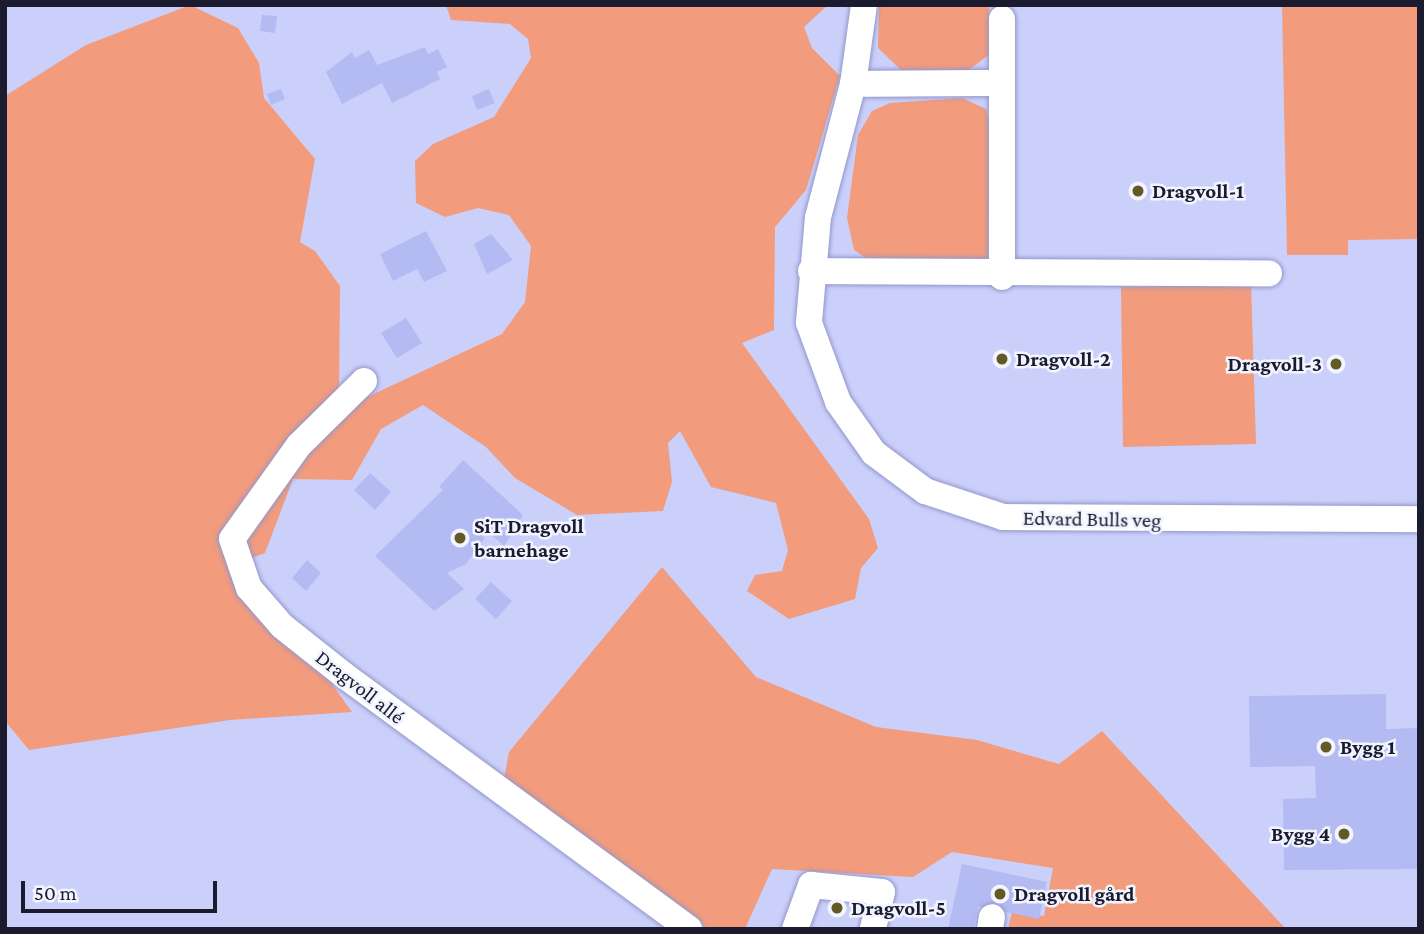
<!DOCTYPE html>
<meta charset="utf-8">
<style>
body{margin:0}
#map{position:relative;width:1424px;height:934px;overflow:hidden;background:#cbd0fb;font-family:"Crimson Pro",serif}
div>[style]{position:absolute}
[style*='--x']{left:calc(var(--x)*1px);top:calc(var(--y)*1px);width:calc(var(--w)*1px);rotate:calc(var(--a)*1deg)}
.green>*{inset:0;background:#f29b7d}
.building>*{inset:0;background:#b4baf2}
.roads{filter:drop-shadow(0 0 2px #9297ca) drop-shadow(0 0 2px #9297ca)}
.minor>*{height:26px;margin:-13px;padding:0 13px;transform-origin:13px;border-radius:13px;background:#fff}
.dots>*{width:19px;height:19px;translate:-50% -50%;box-sizing:border-box;border:4px solid #f2f4ff;border-radius:50%}
span{translate:-50% -50%;white-space:nowrap;text-align:center;line-height:1.15;-webkit-text-stroke:5px #f2f4ff;paint-order:stroke}
.poi-label{font-size:21px;color:#1a1b2f;font-weight:700}
.left{translate:0 -50%;text-align:left}
.right{translate:-100% -50%;text-align:right}
.street-label{font-size:21px;color:#1a1b2f}
.frame{position:absolute;inset:0;border:7px solid #1a1b2f;pointer-events:none}
.scale{position:absolute;left:21px;top:881px;width:196px;height:32px;box-sizing:border-box;border:4px solid #1a1b2f;border-top:0;padding-left:9px;font-size:21px;line-height:24px;white-space:nowrap;color:#1a1b2f;-webkit-text-stroke:5px #f2f4ff;paint-order:stroke}
</style>
<div id="map">
<div class="green">
<i style="clip-path:polygon(190px 5px,238px 28px,259px 63px,264px 98px,315px 159px,300px 242px,315px 251px,340px 286px,339px 394px,363px 399px,502px 334px,525px 302px,531px 246px,509px 215px,478px 208px,445px 217px,416px 203px,415px 161px,433px 144px,494px 117px,531px 58px,528px 39px,510px 24px,451px 20px,446px 5px,828px 5px,804px 27px,812px 48px,840px 76px,806px 190px,775px 227px,774px 330px,742px 343px,869px 519px,878px 548px,861px 568px,855px 599px,789px 619px,747px 591px,755px 575px,782px 571px,788px 550px,776px 503px,711px 487px,680px 431px,668px 443px,672px 482px,663px 511px,577px 515px,515px 478px,486px 447px,423px 405px,381px 429px,352px 480px,293px 479px,265px 553px,243px 561px,352px 712px,230px 720px,29px 750px,5px 721px,5px 96px,86px 45px)"></i>
<i style="clip-path:polygon(879px 5px,989px 5px,990px 54px,966px 72px,901px 70px,878px 48px)"></i>
<i style="clip-path:polygon(1282px 5px,1419px 5px,1419px 239px,1348px 240px,1348px 255px,1287px 255px)"></i>
<i style="clip-path:polygon(962px 98px,986px 109px,990px 126px,988px 264px,881px 268px,854px 250px,847px 218px,858px 135px,872px 111px,890px 103px)"></i>
<i style="clip-path:polygon(1251px 284px,1256px 444px,1123px 447px,1121px 287px)"></i>
<i style="clip-path:polygon(662px 567px,756px 677px,876px 727px,977px 740px,1059px 764px,1102px 731px,1286px 929px,1008px 929px,1012px 912px,1044px 916px,1053px 868px,952px 852px,913px 877px,772px 869px,745px 929px,708px 929px,503px 785px,509px 752px)"></i>
</div>
<div class="building">
<i style="clip-path:polygon(262px 15px,277px 16px,275px 33px,260px 31px)"></i>
<i style="clip-path:polygon(425px 47px,428px 54px,438px 49px,447px 67px,437px 72px,440px 79px,392px 103px,382px 83px,342px 104px,326px 72px,352px 52px,355px 58px,369px 50px,377px 65px)"></i>
<i style="clip-path:polygon(281px 89px,285px 99px,271px 105px,267px 94px)"></i>
<i style="clip-path:polygon(489px 89px,495px 103px,477px 110px,472px 96px)"></i>
<i style="clip-path:polygon(426px 231px,447px 271px,424px 282px,417px 269px,393px 281px,380px 254px)"></i>
<i style="clip-path:polygon(491px 234px,513px 260px,487px 274px,474px 244px)"></i>
<i style="clip-path:polygon(406px 318px,422px 343px,397px 358px,381px 333px)"></i>
<i style="clip-path:polygon(463px 460px,523px 515px,504px 546px,486px 530px,481px 535px,485px 538px,466px 564px,447px 573px,464px 589px,434px 611px,375px 556px,443px 490px,439px 487px)"></i>
<i style="clip-path:polygon(370px 473px,391px 492px,375px 510px,354px 490px)"></i>
<i style="clip-path:polygon(307px 560px,321px 573px,306px 591px,292px 578px)"></i>
<i style="clip-path:polygon(491px 582px,512px 601px,496px 619px,475px 599px)"></i>
<i style="clip-path:polygon(1386px 694px,1386px 729px,1419px 728px,1419px 869px,1284px 870px,1283px 799px,1316px 798px,1315px 766px,1250px 767px,1249px 696px)"></i>
<i style="clip-path:polygon(962px 864px,1047px 882px,1039px 919px,978px 906px,973px 929px,948px 929px)"></i>
</div>
<div class="roads">
<div class="minor">
<i style="--x:864;--y:5;--w:80;--a:97.9"></i>
<i style="--x:853;--y:84;--w:138;--a:104.7"></i>
<i style="--x:818;--y:217;--w:106;--a:94.9"></i>
<i style="--x:809;--y:323;--w:84;--a:69.8"></i>
<i style="--x:838;--y:402;--w:62;--a:54.8"></i>
<i style="--x:874;--y:453;--w:64;--a:36.7"></i>
<i style="--x:925;--y:491;--w:82;--a:18.4"></i>
<i style="--x:1003;--y:517;--w:416;--a:0.3"></i>
<i style="--x:1002;--y:19;--w:258;--a:90"></i>
<i style="--x:853;--y:84;--w:149;--a:-0.4"></i>
<i style="--x:811;--y:271;--w:458;--a:0.3"></i>
<i style="--x:364;--y:381;--w:91;--a:135.4"></i>
<i style="--x:299;--y:445;--w:115;--a:125.5"></i>
<i style="--x:232;--y:539;--w:52;--a:70.9"></i>
<i style="--x:249;--y:588;--w:50;--a:49"></i>
<i style="--x:282;--y:626;--w:80;--a:38.4"></i>
<i style="--x:345;--y:676;--w:427;--a:36.3"></i>
<i style="--x:795;--y:929;--w:47;--a:-70"></i>
<i style="--x:811;--y:885;--w:71;--a:5.6"></i>
<i style="--x:882;--y:892;--w:38;--a:104"></i>
<i style="--x:990;--y:929;--w:12;--a:-81"></i>
</div>
</div>
<div class="dots">
<i style="left:1138px;top:191px;background:#625925"></i>
<i style="left:1002px;top:359px;background:#625925"></i>
<i style="left:1336px;top:364px;background:#625925"></i>
<i style="left:460px;top:538px;background:#625925"></i>
<i style="left:1326px;top:747px;background:#625925"></i>
<i style="left:1344px;top:834px;background:#625925"></i>
<i style="left:1000px;top:894px;background:#625925"></i>
<i style="left:837px;top:908px;background:#625925"></i>
</div>
<div class="poi-label">
<span class="left" style="left:1152px;top:191px">Dragvoll-1</span>
<span class="left" style="left:1016px;top:359px">Dragvoll-2</span>
<span class="right" style="left:1322px;top:364px">Dragvoll-3</span>
<span class="left" style="left:474px;top:538px">SiT Dragvoll<br>barnehage</span>
<span class="left" style="left:1340px;top:747px">Bygg 1</span>
<span class="right" style="left:1330px;top:834px">Bygg 4</span>
<span class="left" style="left:1014px;top:894px">Dragvoll gård</span>
<span class="left" style="left:851px;top:908px">Dragvoll-5</span>
</div>
<div class="street-label">
<span style="left:1092px;top:519px;rotate:1deg">Edvard Bulls veg</span>
<span style="left:360px;top:687px;rotate:38deg">Dragvoll allé</span>
</div>
<div class="frame"></div>
<div class="scale">50 m</div>
</div>
